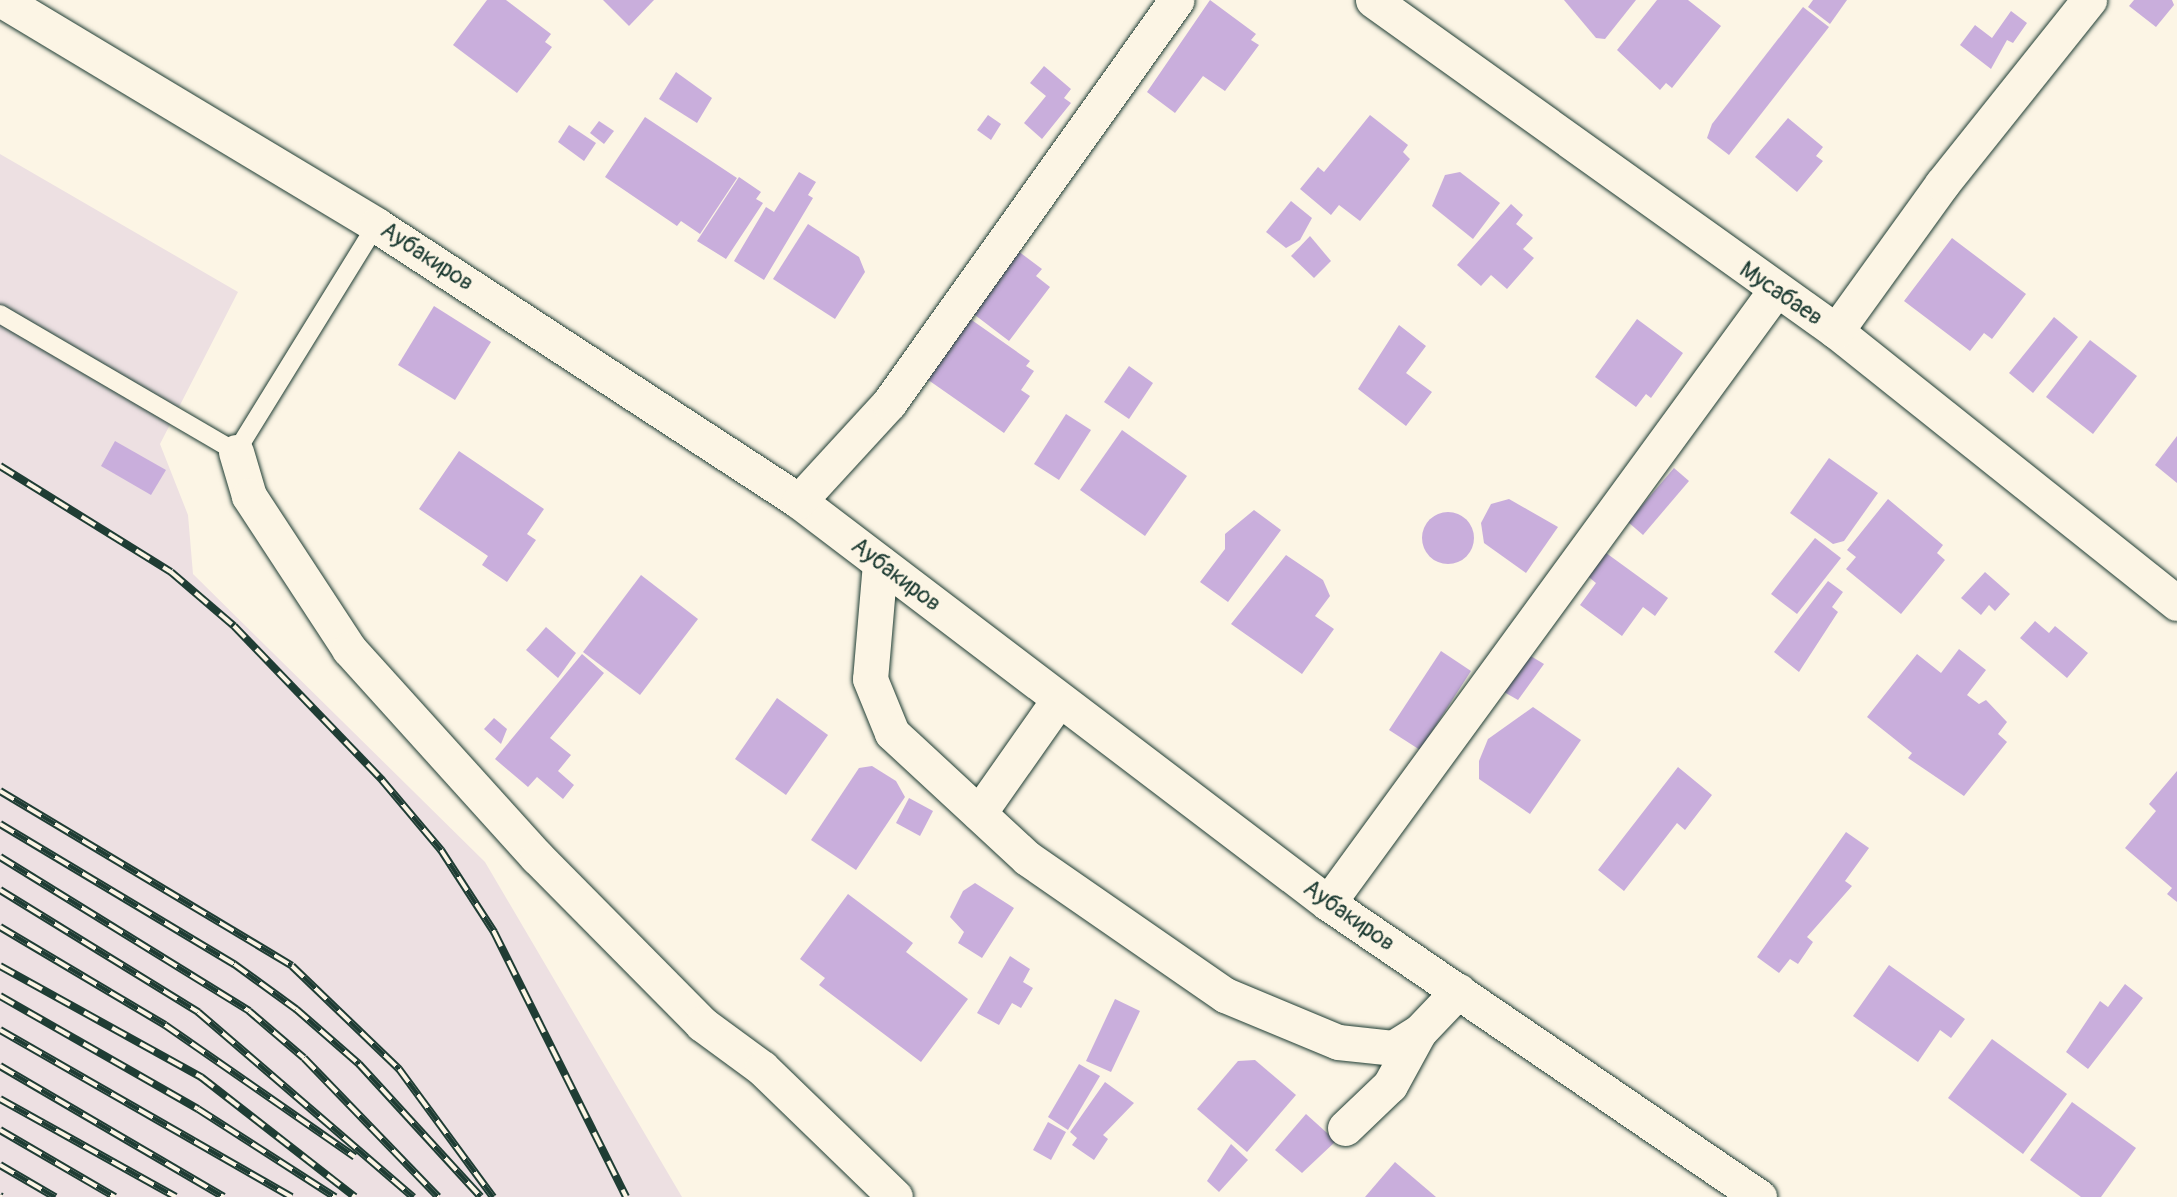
<!DOCTYPE html>
<meta charset="utf-8">
<style>
body{margin:0}
#map{position:relative;width:2177px;height:1197px;overflow:hidden;background:#fcf5e5;font-family:Pangolin,sans-serif}
div>[style]{position:absolute}
[style*='--x']{left:calc(var(--x)*1px);top:calc(var(--y)*1px);width:calc(var(--w)*1px);rotate:calc(var(--a)*1deg)}
.built>*{inset:0;background:#ede0e2}
.building>*{inset:0;background:#c9aedc}
.round{border-radius:50%}
.roads{filter:drop-shadow(0 0 2px #1f3d34) drop-shadow(0 0 2px #1f3d34)}
.service>*{height:18px;margin:-9px;padding:0 9px;transform-origin:9px;border-radius:9px;background:#fcf5e5}
.minor>*{height:35px;margin:-17.5px;padding:0 17.5px;transform-origin:17.5px;border-radius:17.5px;background:#fcf5e5}
.rail>*{height:8px;margin-top:-4px;transform-origin:0;background:repeating-linear-gradient(90deg,#fcf5e5 0 16px,#1f3d34 0 32px);box-sizing:border-box;border-block:2px solid #1f3d34}
span{translate:-50% -50%;white-space:nowrap;text-align:center;line-height:1.15;-webkit-text-stroke:5px #fcf5e5;paint-order:stroke}
.street-label{font-size:23px;color:#1f3d34}
</style>
<div id="map">
<div class="built">
<i style="clip-path:polygon(0 154px,238px 292px,160px 444px,188px 515px,193px 574px,485px 862px,682px 1197px,0 1197px)"></i>
</div>
<div class="building">
<i style="clip-path:polygon(487px 0,506px 0,551px 34px,545px 42px,552px 47px,517px 93px,453px 45px)"></i>
<i style="clip-path:polygon(603px 0,654px 0,629px 26px)"></i>
<i style="clip-path:polygon(1210px 0,1256px 34px,1251px 40px,1259px 45px,1225px 91px,1203px 76px,1175px 113px,1147px 92px)"></i>
<i style="clip-path:polygon(1564px 0,1636px 0,1605px 39px,1596px 38px)"></i>
<i style="clip-path:polygon(1657px 0,1688px 0,1721px 26px,1672px 88px,1666px 83px,1660px 90px,1617px 50px)"></i>
<i style="clip-path:polygon(1813px 0,1847px 0,1830px 24px,1808px 7px)"></i>
<i style="clip-path:polygon(2134px 0,2172px 0,2174px 5px,2156px 27px,2129px 6px)"></i>
<i style="clip-path:polygon(1803px 7px,1829px 27px,1729px 155px,1707px 138px,1712px 124px)"></i>
<i style="clip-path:polygon(2011px 11px,2027px 23px,2013px 43px,2007px 40px,1991px 69px,1960px 45px,1975px 25px,1992px 38px)"></i>
<i style="clip-path:polygon(1044px 66px,1071px 89px,1064px 98px,1071px 103px,1042px 139px,1024px 123px,1046px 96px,1030px 83px)"></i>
<i style="clip-path:polygon(676px 72px,712px 98px,697px 123px,659px 99px)"></i>
<i style="clip-path:polygon(988px 115px,1001px 124px,991px 140px,977px 130px)"></i>
<i style="clip-path:polygon(1370px 115px,1408px 145px,1403px 152px,1410px 159px,1360px 221px,1339px 205px,1331px 215px,1300px 189px,1318px 167px,1324px 172px)"></i>
<i style="clip-path:polygon(645px 117px,737px 178px,700px 234px,681px 221px,677px 226px,605px 177px)"></i>
<i style="clip-path:polygon(1788px 118px,1823px 147px,1816px 156px,1823px 161px,1797px 192px,1755px 157px)"></i>
<i style="clip-path:polygon(599px 121px,614px 131px,604px 144px,590px 133px)"></i>
<i style="clip-path:polygon(569px 125px,596px 143px,584px 161px,558px 142px)"></i>
<i style="clip-path:polygon(799px 172px,816px 182px,808px 195px,813px 198px,764px 280px,734px 261px,766px 207px,774px 212px)"></i>
<i style="clip-path:polygon(1460px 172px,1500px 203px,1473px 239px,1432px 206px,1445px 175px)"></i>
<i style="clip-path:polygon(739px 177px,761px 192px,756px 199px,763px 203px,726px 259px,697px 241px)"></i>
<i style="clip-path:polygon(1291px 201px,1312px 218px,1300px 240px,1286px 248px,1266px 232px)"></i>
<i style="clip-path:polygon(1511px 204px,1523px 215px,1516px 224px,1533px 238px,1523px 249px,1534px 258px,1507px 289px,1491px 275px,1481px 286px,1457px 265px)"></i>
<i style="clip-path:polygon(808px 224px,859px 257px,865px 272px,835px 319px,773px 279px)"></i>
<i style="clip-path:polygon(1310px 236px,1331px 261px,1314px 278px,1291px 256px)"></i>
<i style="clip-path:polygon(1952px 238px,2026px 294px,1992px 339px,1984px 333px,1970px 351px,1904px 301px)"></i>
<i style="clip-path:polygon(1018px 251px,1042px 269px,1036px 276px,1050px 287px,1009px 341px,971px 312px)"></i>
<i style="clip-path:polygon(434px 306px,491px 342px,455px 400px,398px 365px)"></i>
<i style="clip-path:polygon(966px 316px,1030px 361px,1026px 366px,1034px 371px,1021px 390px,1030px 396px,1004px 433px,924px 377px)"></i>
<i style="clip-path:polygon(2054px 317px,2078px 337px,2033px 393px,2009px 373px)"></i>
<i style="clip-path:polygon(1637px 319px,1683px 353px,1651px 398px,1646px 394px,1636px 407px,1595px 377px)"></i>
<i style="clip-path:polygon(1399px 325px,1426px 346px,1406px 373px,1432px 392px,1406px 426px,1358px 389px)"></i>
<i style="clip-path:polygon(2090px 340px,2137px 376px,2093px 434px,2046px 397px)"></i>
<i style="clip-path:polygon(1129px 366px,1153px 383px,1129px 419px,1104px 402px)"></i>
<i style="clip-path:polygon(1066px 414px,1091px 430px,1059px 480px,1034px 464px)"></i>
<i style="clip-path:polygon(1122px 430px,1187px 476px,1145px 536px,1080px 490px)"></i>
<i style="clip-path:polygon(2177px 436px,2177px 483px,2155px 465px)"></i>
<i style="clip-path:polygon(115px 441px,166px 470px,151px 495px,101px 466px)"></i>
<i style="clip-path:polygon(459px 451px,544px 509px,527px 534px,536px 540px,507px 582px,482px 565px,488px 556px,419px 509px)"></i>
<i style="clip-path:polygon(1829px 458px,1878px 493px,1844px 541px,1833px 544px,1790px 513px)"></i>
<i style="clip-path:polygon(1674px 468px,1689px 481px,1643px 535px,1628px 522px)"></i>
<i style="clip-path:polygon(1509px 499px,1558px 527px,1526px 573px,1484px 543px,1481px 523px,1491px 504px)"></i>
<i style="clip-path:polygon(1888px 499px,1943px 545px,1937px 553px,1945px 560px,1901px 614px,1846px 569px,1856px 557px,1847px 550px)"></i>
<i style="clip-path:polygon(1254px 510px,1281px 530px,1228px 602px,1200px 582px,1225px 549px,1225px 534px)"></i>
<i class="round" style="left:1422px;top:512px;width:52px;height:52px"></i>
<i style="clip-path:polygon(1815px 538px,1841px 558px,1797px 614px,1771px 594px)"></i>
<i style="clip-path:polygon(1602px 550px,1668px 598px,1655px 616px,1643px 607px,1622px 636px,1580px 605px,1596px 583px,1585px 574px)"></i>
<i style="clip-path:polygon(1286px 555px,1323px 580px,1330px 596px,1315px 616px,1334px 629px,1302px 674px,1231px 624px)"></i>
<i style="clip-path:polygon(1985px 572px,2010px 594px,1995px 611px,1989px 605px,1981px 615px,1961px 598px)"></i>
<i style="clip-path:polygon(641px 575px,698px 619px,640px 695px,583px 652px)"></i>
<i style="clip-path:polygon(1828px 581px,1843px 592px,1832px 607px,1838px 612px,1799px 672px,1774px 652px)"></i>
<i style="clip-path:polygon(2035px 621px,2049px 633px,2055px 626px,2088px 653px,2067px 678px,2020px 638px)"></i>
<i style="clip-path:polygon(546px 627px,576px 653px,558px 678px,526px 650px)"></i>
<i style="clip-path:polygon(1959px 649px,1986px 670px,1967px 695px,1979px 704px,1986px 700px,2007px 722px,1998px 734px,2007px 742px,1964px 796px,1908px 758px,1912px 753px,1867px 717px,1917px 654px,1941px 673px)"></i>
<i style="clip-path:polygon(1441px 651px,1471px 671px,1420px 750px,1389px 730px)"></i>
<i style="clip-path:polygon(1524px 652px,1544px 664px,1518px 700px,1504px 692px)"></i>
<i style="clip-path:polygon(582px 654px,604px 673px,550px 738px,571px 755px,558px 771px,574px 785px,563px 799px,537px 777px,528px 787px,495px 759px)"></i>
<i style="clip-path:polygon(777px 698px,828px 735px,786px 795px,735px 759px)"></i>
<i style="clip-path:polygon(1533px 707px,1581px 740px,1530px 814px,1479px 779px,1479px 761px,1488px 739px)"></i>
<i style="clip-path:polygon(494px 718px,507px 729px,501px 744px,484px 729px)"></i>
<i style="clip-path:polygon(872px 766px,896px 781px,905px 797px,856px 870px,811px 840px,859px 768px)"></i>
<i style="clip-path:polygon(1678px 767px,1712px 795px,1685px 830px,1677px 823px,1624px 891px,1598px 870px)"></i>
<i style="clip-path:polygon(2177px 771px,2177px 902px,2167px 894px,2172px 888px,2125px 848px,2156px 811px,2149px 804px)"></i>
<i style="clip-path:polygon(909px 798px,933px 811px,920px 836px,896px 823px)"></i>
<i style="clip-path:polygon(1846px 832px,1869px 848px,1845px 881px,1852px 886px,1807px 937px,1813px 942px,1798px 964px,1790px 959px,1779px 973px,1757px 957px)"></i>
<i style="clip-path:polygon(975px 883px,1014px 908px,982px 958px,958px 943px,964px 932px,950px 917px,963px 891px)"></i>
<i style="clip-path:polygon(848px 894px,913px 943px,906px 952px,968px 999px,921px 1062px,819px 985px,825px 978px,800px 959px)"></i>
<i style="clip-path:polygon(1010px 956px,1030px 969px,1023px 982px,1033px 988px,1021px 1008px,1012px 1003px,999px 1025px,977px 1013px)"></i>
<i style="clip-path:polygon(1889px 965px,1965px 1019px,1951px 1038px,1940px 1030px,1918px 1062px,1853px 1016px)"></i>
<i style="clip-path:polygon(2125px 984px,2143px 998px,2088px 1069px,2066px 1052px,2100px 1001px,2108px 1007px)"></i>
<i style="clip-path:polygon(1115px 999px,1140px 1011px,1111px 1072px,1086px 1061px)"></i>
<i style="clip-path:polygon(1992px 1039px,2067px 1094px,2023px 1154px,1948px 1098px)"></i>
<i style="clip-path:polygon(1255px 1060px,1296px 1095px,1247px 1152px,1197px 1109px,1238px 1061px)"></i>
<i style="clip-path:polygon(1079px 1064px,1100px 1076px,1068px 1130px,1048px 1117px)"></i>
<i style="clip-path:polygon(1105px 1082px,1134px 1103px,1103px 1135px,1108px 1139px,1094px 1160px,1072px 1145px,1077px 1138px,1070px 1132px)"></i>
<i style="clip-path:polygon(2072px 1102px,2136px 1148px,2101px 1197px,2081px 1197px,2030px 1160px)"></i>
<i style="clip-path:polygon(1306px 1114px,1336px 1141px,1302px 1173px,1275px 1150px)"></i>
<i style="clip-path:polygon(1048px 1122px,1066px 1132px,1051px 1160px,1033px 1150px)"></i>
<i style="clip-path:polygon(1231px 1144px,1248px 1160px,1219px 1192px,1207px 1181px)"></i>
<i style="clip-path:polygon(1395px 1162px,1436px 1197px,1365px 1197px)"></i>
</div>
<div class="roads">
<div class="service">
<i style="--x:0;--y:314;--w:273;--a:30.3"></i>
<i style="--x:236;--y:452;--w:267;--a:-58.3"></i>
</div>
<div class="minor">
<i style="--x:2;--y:0;--w:436;--a:31"></i>
<i style="--x:376;--y:225;--w:505;--a:33.12"></i>
<i style="--x:799;--y:501;--w:664;--a:37.23"></i>
<i style="--x:1328;--y:903;--w:522;--a:34.3"></i>
<i style="--x:1373;--y:0;--w:569;--a:35.56"></i>
<i style="--x:1836;--y:331;--w:436;--a:38.6"></i>
<i style="--x:1836;--y:331;--w:181;--a:-54.2"></i>
<i style="--x:1942;--y:184;--w:236;--a:-51.4"></i>
<i style="--x:236;--y:452;--w:46;--a:73.5"></i>
<i style="--x:249;--y:496;--w:183;--a:56.8"></i>
<i style="--x:349;--y:649;--w:280;--a:47.9"></i>
<i style="--x:537;--y:857;--w:235;--a:45.3"></i>
<i style="--x:702;--y:1024;--w:74;--a:36.3"></i>
<i style="--x:762;--y:1068;--w:185;--a:44.1"></i>
<i style="--x:799;--y:501;--w:133;--a:-47.4"></i>
<i style="--x:889;--y:403;--w:495;--a:-54.5"></i>
<i style="--x:880;--y:563;--w:116;--a:94.9"></i>
<i style="--x:870;--y:679;--w:58;--a:67.8"></i>
<i style="--x:892;--y:733;--w:184;--a:42.8"></i>
<i style="--x:1027;--y:858;--w:241;--a:34.7"></i>
<i style="--x:1225;--y:995;--w:122;--a:22.6"></i>
<i style="--x:1338;--y:1042;--w:55;--a:6.2"></i>
<i style="--x:1393;--y:1048;--w:31;--a:-32"></i>
<i style="--x:1419;--y:1032;--w:57;--a:-46.4"></i>
<i style="--x:979;--y:813;--w:139;--a:-54.9"></i>
<i style="--x:1328;--y:903;--w:758;--a:-53.86"></i>
<i style="--x:1345;--y:1128;--w:62;--a:-43.7"></i>
<i style="--x:1390;--y:1085;--w:60;--a:-61.3"></i>
</div>
</div>
<div class="rail">
<i style="--x:0;--y:466;--w:201;--a:31.8"></i>
<i style="--x:171;--y:572;--w:83;--a:40.6"></i>
<i style="--x:234;--y:626;--w:214;--a:46.1"></i>
<i style="--x:382;--y:780;--w:92;--a:49.9"></i>
<i style="--x:441;--y:850;--w:98;--a:57.1"></i>
<i style="--x:494;--y:932;--w:296;--a:63.5"></i>
<i style="--x:0;--y:791;--w:340;--a:30.9"></i>
<i style="--x:292;--y:966;--w:149;--a:43.9"></i>
<i style="--x:399;--y:1069;--w:159;--a:53.7"></i>
<i style="--x:0;--y:824;--w:273;--a:30.9"></i>
<i style="--x:234;--y:964;--w:77;--a:36"></i>
<i style="--x:296;--y:1009;--w:84;--a:41.1"></i>
<i style="--x:359;--y:1064;--w:180;--a:47.5"></i>
<i style="--x:0;--y:857;--w:293;--a:31.7"></i>
<i style="--x:249;--y:1011;--w:72;--a:40.5"></i>
<i style="--x:304;--y:1058;--w:193;--a:46"></i>
<i style="--x:0;--y:890;--w:233;--a:31.6"></i>
<i style="--x:198;--y:1012;--w:284;--a:40.7"></i>
<i style="--x:0;--y:927;--w:192;--a:30.7"></i>
<i style="--x:165;--y:1025;--w:231;--a:34.8"></i>
<i style="--x:0;--y:966;--w:230;--a:28.9"></i>
<i style="--x:201;--y:1077;--w:195;--a:37.9"></i>
<i style="--x:0;--y:996;--w:228;--a:29.7"></i>
<i style="--x:198;--y:1109;--w:163;--a:32.7"></i>
<i style="--x:0;--y:1030;--w:336;--a:29.8"></i>
<i style="--x:0;--y:1066;--w:259;--a:30.3"></i>
<i style="--x:0;--y:1099;--w:201;--a:29.1"></i>
<i style="--x:0;--y:1130;--w:133;--a:30.2"></i>
<i style="--x:0;--y:1165;--w:64;--a:30.2"></i>
<i style="--x:0;--y:1196;--w:2;--a:27"></i>
</div>
<div class="street-label">
<span style="left:427px;top:257px;rotate:33deg">Аубакиров</span>
<span style="left:1781px;top:294px;rotate:34deg">Мусабаев</span>
<span style="left:896px;top:575px;rotate:37deg">Аубакиров</span>
<span style="left:1349px;top:916px;rotate:35deg">Аубакиров</span>
</div>
</div>
